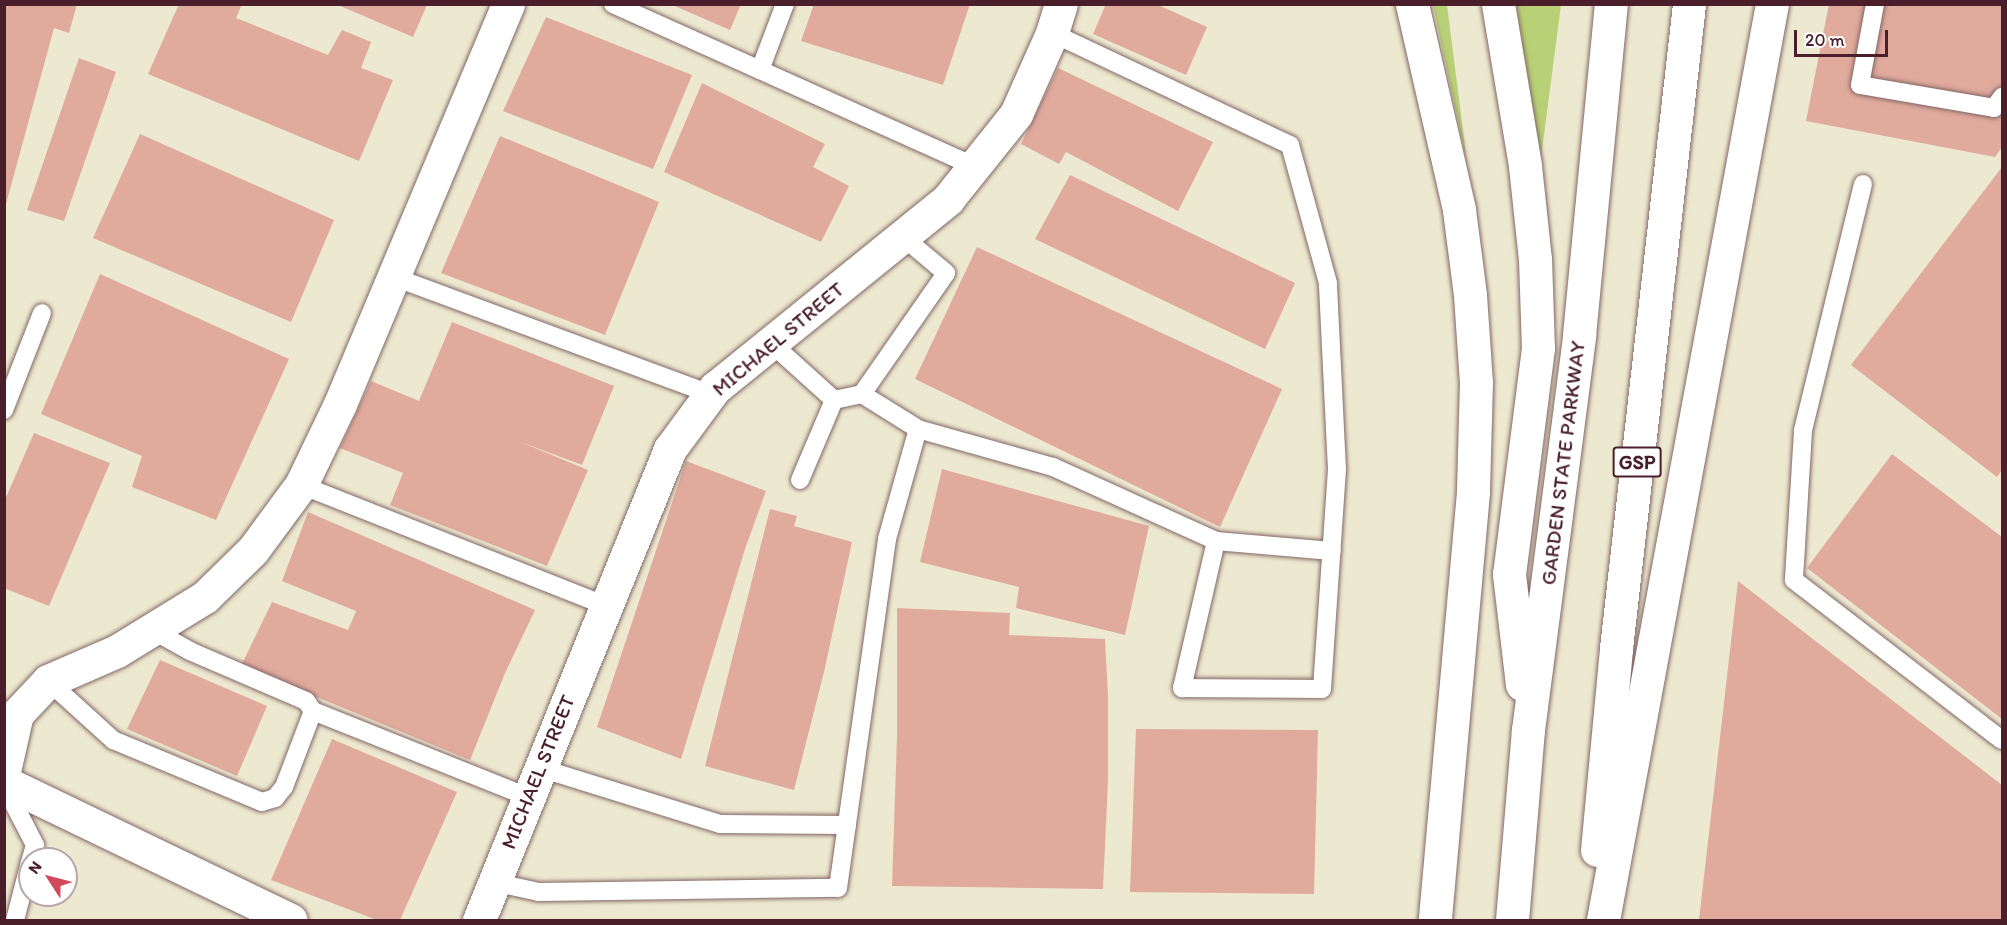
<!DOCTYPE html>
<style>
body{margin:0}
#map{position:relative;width:2007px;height:925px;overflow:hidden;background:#ede9d0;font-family:Itim,sans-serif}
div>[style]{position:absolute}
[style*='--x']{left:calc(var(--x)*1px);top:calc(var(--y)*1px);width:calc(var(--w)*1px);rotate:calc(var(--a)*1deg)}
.green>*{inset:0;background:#b8d176}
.building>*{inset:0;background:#e0aa9d}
.roads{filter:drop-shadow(0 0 2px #836665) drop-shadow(0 0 2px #836665)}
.lane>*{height:18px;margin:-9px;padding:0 9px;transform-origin:9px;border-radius:9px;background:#fff}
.street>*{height:33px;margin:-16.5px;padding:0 16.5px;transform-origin:16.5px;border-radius:16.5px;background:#fff}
.secondary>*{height:33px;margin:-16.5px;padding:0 16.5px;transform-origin:16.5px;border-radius:16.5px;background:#fff}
.highway>*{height:33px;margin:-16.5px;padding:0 16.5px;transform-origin:16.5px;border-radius:16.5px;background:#fff}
span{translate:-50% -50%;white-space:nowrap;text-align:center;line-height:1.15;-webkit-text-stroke:5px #fff;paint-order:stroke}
.shield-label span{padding:2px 4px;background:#fff;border:2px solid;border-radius:4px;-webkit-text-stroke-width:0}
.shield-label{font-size:20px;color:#4a1f2b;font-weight:700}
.street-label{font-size:21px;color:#4a1f2b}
.frame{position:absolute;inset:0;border:6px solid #4a1f2b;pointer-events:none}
.north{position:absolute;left:18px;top:847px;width:60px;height:60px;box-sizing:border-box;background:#fff;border:2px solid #b7a5aa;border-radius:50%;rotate:306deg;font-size:16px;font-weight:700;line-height:24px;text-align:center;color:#4a1f2b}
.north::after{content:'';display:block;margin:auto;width:21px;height:27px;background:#d1495b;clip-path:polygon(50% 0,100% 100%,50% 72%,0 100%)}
.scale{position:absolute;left:1794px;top:30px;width:94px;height:27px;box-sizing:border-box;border:3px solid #4a1f2b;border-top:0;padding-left:8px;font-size:18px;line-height:21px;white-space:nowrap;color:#4a1f2b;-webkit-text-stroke:4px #fff;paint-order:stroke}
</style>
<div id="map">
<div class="green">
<i style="clip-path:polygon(1433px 5px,1447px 5px,1467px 162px)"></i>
<i style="clip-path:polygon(1516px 5px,1561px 5px,1541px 158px)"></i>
</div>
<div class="building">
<i style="clip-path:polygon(4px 4px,77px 4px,69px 33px,54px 28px,6px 204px)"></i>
<i style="clip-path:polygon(179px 4px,242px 4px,236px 18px,328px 55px,342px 30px,371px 42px,361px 68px,393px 80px,359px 161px,148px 74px)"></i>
<i style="clip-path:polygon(670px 4px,741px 4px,730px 30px)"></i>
<i style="clip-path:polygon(814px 4px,970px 4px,943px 85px,801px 41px)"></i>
<i style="clip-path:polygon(1106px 4px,1156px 4px,1207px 27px,1186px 75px,1093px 34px)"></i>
<i style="clip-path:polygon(1829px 4px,2002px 4px,2002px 147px,1995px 157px,1806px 121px)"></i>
<i style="clip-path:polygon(338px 5px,427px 5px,413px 37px)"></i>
<i style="clip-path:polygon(546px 17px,692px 75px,653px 169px,503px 111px)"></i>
<i style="clip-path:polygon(79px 58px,116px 72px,64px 221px,27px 210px)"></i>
<i style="clip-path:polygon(1058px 68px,1213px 142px,1178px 211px,1066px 152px,1059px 164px,1021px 144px)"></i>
<i style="clip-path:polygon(702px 83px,825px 144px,813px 167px,849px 186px,821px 242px,664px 172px)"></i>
<i style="clip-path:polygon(140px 134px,334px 220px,291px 322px,93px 238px)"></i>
<i style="clip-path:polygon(500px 136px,659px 202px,605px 335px,441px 273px)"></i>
<i style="clip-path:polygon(2002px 167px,2002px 470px,1997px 477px,1851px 365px)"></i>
<i style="clip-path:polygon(1070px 175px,1295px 283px,1265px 349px,1035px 239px)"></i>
<i style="clip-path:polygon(977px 247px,1282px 389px,1220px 527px,915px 379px)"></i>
<i style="clip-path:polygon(100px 274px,289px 359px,216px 520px,132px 487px,142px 456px,41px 414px)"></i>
<i style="clip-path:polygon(452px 322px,614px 386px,582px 465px,518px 441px,588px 470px,547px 566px,390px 505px,403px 473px,340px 448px,371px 381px,419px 401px)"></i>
<i style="clip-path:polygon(34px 433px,110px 463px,49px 606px,4px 588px,4px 502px)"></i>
<i style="clip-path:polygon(1892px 454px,2002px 537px,2002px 719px,1807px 568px)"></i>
<i style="clip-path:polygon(686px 461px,766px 491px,745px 549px,681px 759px,597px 727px)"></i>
<i style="clip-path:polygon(942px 469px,1149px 526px,1125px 635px,1016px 608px,1019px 587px,920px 562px)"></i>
<i style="clip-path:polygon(770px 509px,797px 516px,794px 526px,852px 542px,824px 672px,794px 790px,705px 766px)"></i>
<i style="clip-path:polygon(308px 512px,535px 610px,505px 673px,470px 760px,241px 666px,272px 602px,348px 630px,356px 611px,282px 581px)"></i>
<i style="clip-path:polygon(1738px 581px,2002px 785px,2002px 920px,1699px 920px)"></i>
<i style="clip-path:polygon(897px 608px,1010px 613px,1009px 635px,1105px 639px,1108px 696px,1108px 781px,1103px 889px,892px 886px,897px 736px)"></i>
<i style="clip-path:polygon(160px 660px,267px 706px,237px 776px,127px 729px)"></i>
<i style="clip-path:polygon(1136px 729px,1318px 730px,1314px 894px,1130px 892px)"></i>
<i style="clip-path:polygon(332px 739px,457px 792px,400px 920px,377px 920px,271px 880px)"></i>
</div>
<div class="roads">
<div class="lane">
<i style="--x:613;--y:4;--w:396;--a:24.2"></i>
<i style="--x:1875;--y:4;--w:82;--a:100.5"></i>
<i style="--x:1860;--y:85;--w:136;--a:9.7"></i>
<i style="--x:1994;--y:108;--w:14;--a:-54"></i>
<i style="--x:760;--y:70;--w:71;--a:-69.3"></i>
<i style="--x:1863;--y:184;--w:254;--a:103.7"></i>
<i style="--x:1803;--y:431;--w:149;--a:93.5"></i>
<i style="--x:1794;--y:580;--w:262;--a:37.6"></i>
<i style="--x:394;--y:277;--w:338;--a:20.3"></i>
<i style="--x:771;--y:343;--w:85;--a:42.1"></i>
<i style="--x:4;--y:410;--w:104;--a:-68.6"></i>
<i style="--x:918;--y:429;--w:140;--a:15.7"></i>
<i style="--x:1053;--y:467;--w:179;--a:24.4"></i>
<i style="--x:1216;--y:541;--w:151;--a:103"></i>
<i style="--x:1182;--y:688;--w:140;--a:0.4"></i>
<i style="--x:1322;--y:689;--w:220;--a:-86.1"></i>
<i style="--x:1337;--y:470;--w:187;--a:-92.8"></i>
<i style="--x:1328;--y:283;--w:143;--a:-105.4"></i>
<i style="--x:1290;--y:145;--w:263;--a:-154.8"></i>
<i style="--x:800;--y:480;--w:87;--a:-67"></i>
<i style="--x:834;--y:400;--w:29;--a:-12"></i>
<i style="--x:301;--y:485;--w:328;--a:21.6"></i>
<i style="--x:1216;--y:541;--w:116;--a:4.9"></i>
<i style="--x:48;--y:681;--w:88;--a:42.2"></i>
<i style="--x:113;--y:740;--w:161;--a:22.6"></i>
<i style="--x:262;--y:802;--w:14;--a:-17"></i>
<i style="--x:275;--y:798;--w:14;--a:-51"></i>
<i style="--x:284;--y:787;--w:81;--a:-69.1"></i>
<i style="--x:313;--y:711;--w:12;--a:-125"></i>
<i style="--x:306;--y:701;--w:126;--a:-156.7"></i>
<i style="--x:190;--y:651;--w:43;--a:-151.1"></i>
<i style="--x:313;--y:711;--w:232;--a:21.8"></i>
<i style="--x:540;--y:768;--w:189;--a:17.3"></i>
<i style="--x:720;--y:824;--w:127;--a:0.5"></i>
<i style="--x:4;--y:785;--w:68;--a:62.7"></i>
<i style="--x:35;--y:845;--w:15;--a:106"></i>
<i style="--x:493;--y:882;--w:47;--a:12.3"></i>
<i style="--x:539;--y:892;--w:299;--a:-0.8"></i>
<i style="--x:838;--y:888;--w:352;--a:-82"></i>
<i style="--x:887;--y:539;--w:114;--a:-74.3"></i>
<i style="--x:918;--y:429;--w:66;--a:-148"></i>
<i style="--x:862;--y:394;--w:147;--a:-55.2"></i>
<i style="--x:946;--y:273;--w:57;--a:-139.9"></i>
<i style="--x:15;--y:920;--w:60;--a:-75.5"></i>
</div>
<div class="street">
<i style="--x:4;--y:771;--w:58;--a:-77.2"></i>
<i style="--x:17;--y:714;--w:45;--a:-46.8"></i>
<i style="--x:48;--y:681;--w:75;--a:-23.5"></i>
<i style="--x:117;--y:651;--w:103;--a:-31.5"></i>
<i style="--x:205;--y:597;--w:67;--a:-44.4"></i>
<i style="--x:253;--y:550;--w:81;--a:-53.6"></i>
<i style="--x:301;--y:485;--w:90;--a:-64.3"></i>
<i style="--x:340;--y:404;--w:434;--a:-67.2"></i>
<i style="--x:479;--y:920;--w:508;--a:-67.93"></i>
<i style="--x:670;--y:449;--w:76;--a:-53.6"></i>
<i style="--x:715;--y:388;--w:300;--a:-39"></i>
<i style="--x:948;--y:199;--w:109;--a:-51.3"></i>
<i style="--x:1016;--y:114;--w:89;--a:-66"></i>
<i style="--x:1052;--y:33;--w:30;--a:-73"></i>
</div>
<div class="secondary">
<i style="--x:4;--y:782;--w:318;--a:25.7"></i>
</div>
<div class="highway">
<i style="--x:1412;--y:4;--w:211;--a:77.1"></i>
<i style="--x:1459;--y:210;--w:86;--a:82.6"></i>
<i style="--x:1470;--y:295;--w:87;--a:86.1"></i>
<i style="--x:1476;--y:382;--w:110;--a:91.6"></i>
<i style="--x:1473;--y:492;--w:430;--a:95.1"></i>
<i style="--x:1498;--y:4;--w:164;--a:80.5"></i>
<i style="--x:1525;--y:166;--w:94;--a:83.9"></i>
<i style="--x:1535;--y:259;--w:89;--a:88.1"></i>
<i style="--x:1538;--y:348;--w:228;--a:97.3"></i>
<i style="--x:1509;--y:574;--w:111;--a:83.3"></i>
<i style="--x:1597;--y:850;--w:203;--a:-84.6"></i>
<i style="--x:1616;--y:648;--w:648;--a:-83.53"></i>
<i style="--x:1512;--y:920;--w:191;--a:-85.2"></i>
<i style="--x:1528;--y:730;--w:398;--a:-82.6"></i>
<i style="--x:1579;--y:335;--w:333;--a:-84.5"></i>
<i style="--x:1603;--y:920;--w:931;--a:-79.55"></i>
</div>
</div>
<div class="shield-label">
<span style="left:1637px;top:462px">GSP</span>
</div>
<div class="street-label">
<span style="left:778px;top:339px;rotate:-40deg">MICHAEL STREET</span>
<span style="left:1563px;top:463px;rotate:-83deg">GARDEN STATE PARKWAY</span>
<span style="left:538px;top:772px;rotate:-68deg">MICHAEL STREET</span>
</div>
<div class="frame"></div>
<div class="north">N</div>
<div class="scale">20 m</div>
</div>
